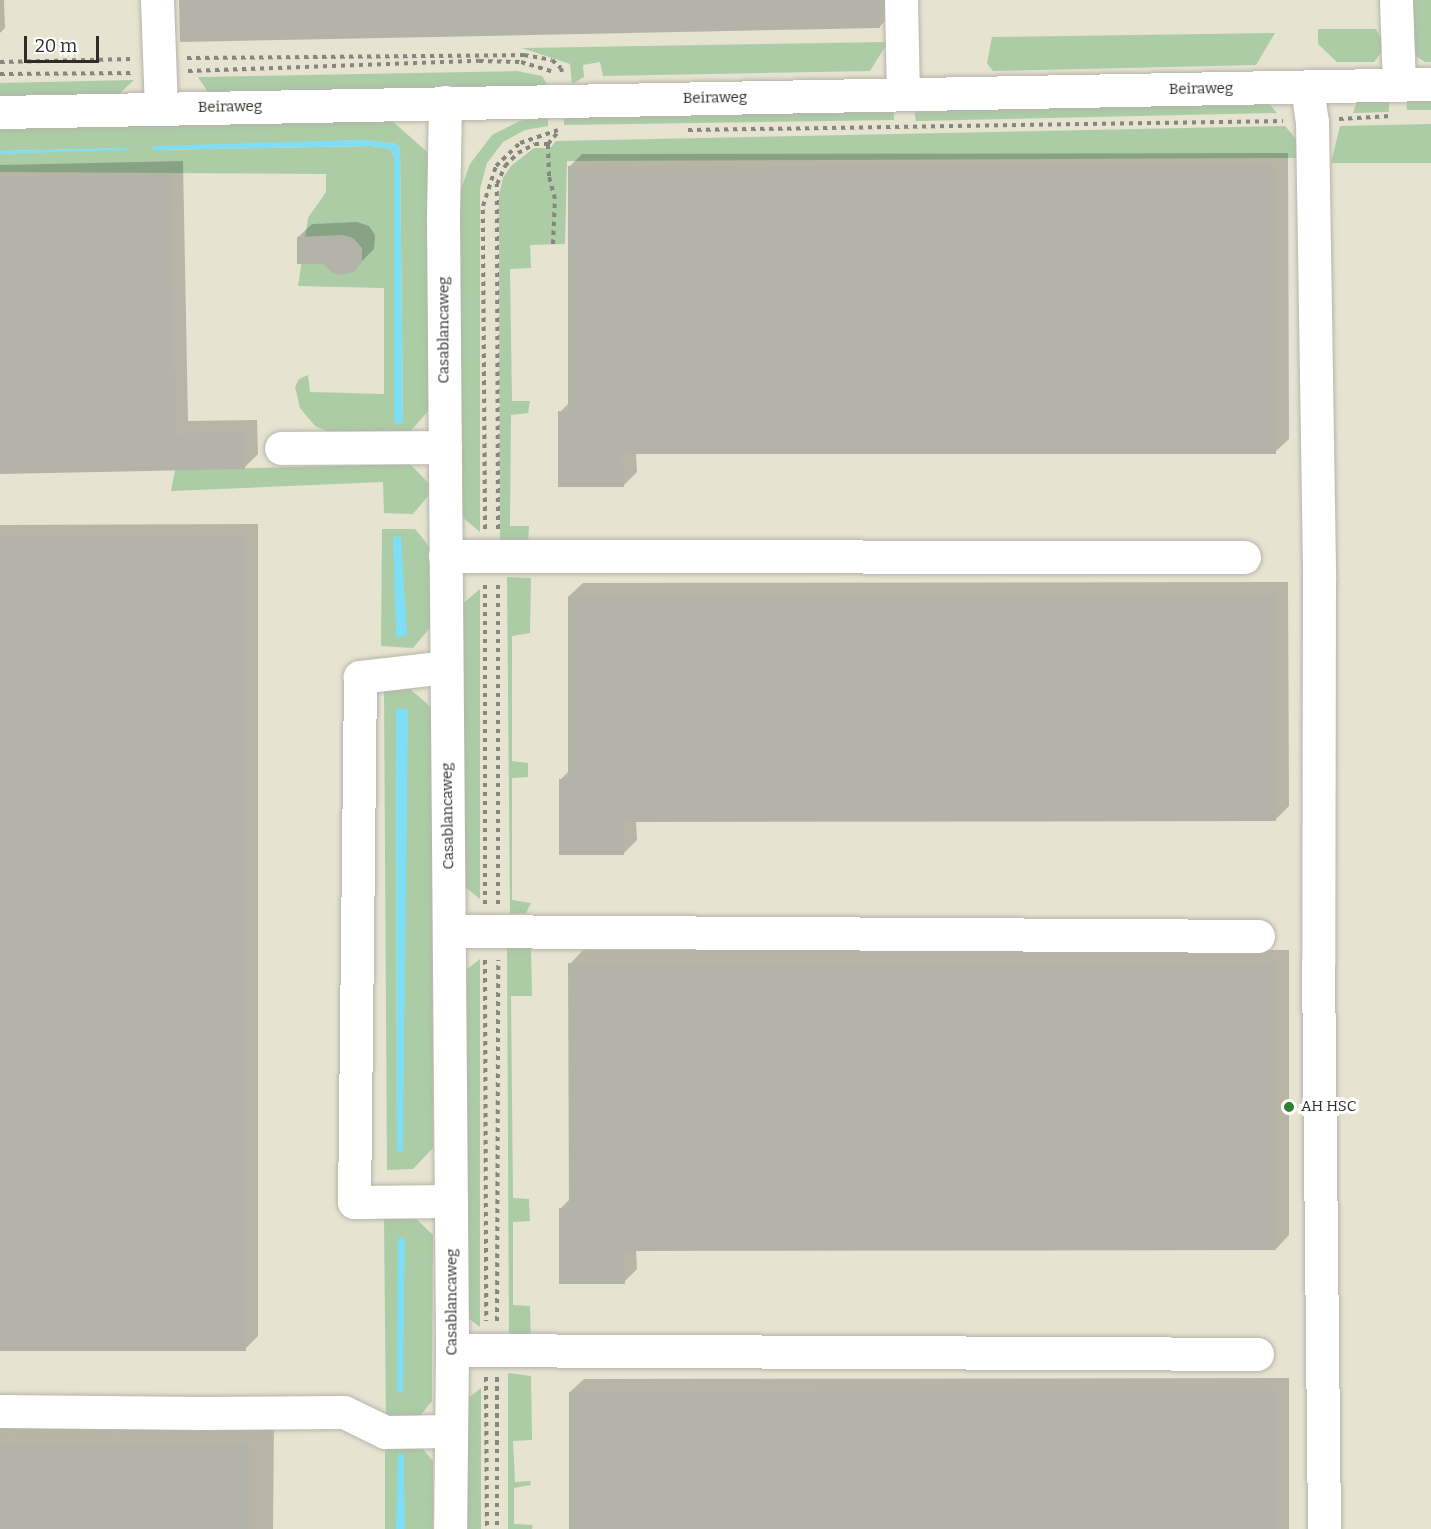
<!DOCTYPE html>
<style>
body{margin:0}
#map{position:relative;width:1431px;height:1529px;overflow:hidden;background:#efede3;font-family:Bitter,serif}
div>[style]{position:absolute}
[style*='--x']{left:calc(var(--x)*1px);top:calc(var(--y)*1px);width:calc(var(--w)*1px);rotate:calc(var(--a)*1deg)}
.built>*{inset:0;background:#e6e3d1}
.green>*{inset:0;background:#abcca5}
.water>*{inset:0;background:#7ddef6}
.shadow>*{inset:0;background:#0003}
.building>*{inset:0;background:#b4b3a9}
.path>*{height:4px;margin-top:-2px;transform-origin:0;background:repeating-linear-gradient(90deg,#86857e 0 4.5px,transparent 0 9px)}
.roads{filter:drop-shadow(0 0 2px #b5b4aa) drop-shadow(0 0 2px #b5b4aa)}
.minor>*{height:33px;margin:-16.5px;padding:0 16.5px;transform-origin:16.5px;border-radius:16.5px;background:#fff}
.dots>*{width:16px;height:16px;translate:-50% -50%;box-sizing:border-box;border:3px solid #fff;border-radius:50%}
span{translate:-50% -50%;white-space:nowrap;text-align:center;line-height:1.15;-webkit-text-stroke:6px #fff;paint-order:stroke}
.street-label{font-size:15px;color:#2d2d29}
.poi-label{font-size:15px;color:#2d2d29}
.left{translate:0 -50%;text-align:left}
.scale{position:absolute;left:24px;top:36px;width:75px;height:27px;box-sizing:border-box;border:3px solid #2d2d29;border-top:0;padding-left:8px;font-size:18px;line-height:21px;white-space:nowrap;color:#2d2d29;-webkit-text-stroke:4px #fff;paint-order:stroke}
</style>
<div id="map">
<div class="built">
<i style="clip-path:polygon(0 0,1431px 0,1431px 1529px,0 1529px)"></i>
</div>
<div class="green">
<i style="clip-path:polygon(1410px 0,1431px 0,1431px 62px,1425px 62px,1416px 56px,1411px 37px)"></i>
<i style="clip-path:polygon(1318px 29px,1376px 29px,1385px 47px,1374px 62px,1337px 62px,1318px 44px)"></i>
<i style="clip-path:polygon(1275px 33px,1256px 65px,993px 71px,987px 63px,992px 37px)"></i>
<i style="clip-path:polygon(888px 42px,870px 71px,603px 76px,600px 62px,583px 65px,584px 77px,572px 84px,570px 64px,522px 48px)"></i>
<i style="clip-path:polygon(517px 71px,542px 76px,549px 87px,210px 95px,198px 77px)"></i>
<i style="clip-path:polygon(134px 80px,119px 94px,0 98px,0 83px)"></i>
<i style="clip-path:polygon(1389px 96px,1389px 112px,1353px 113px,1358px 98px)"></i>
<i style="clip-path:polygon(1406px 96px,1431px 96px,1431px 110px,1407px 110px)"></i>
<i style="clip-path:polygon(1264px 98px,1277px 113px,916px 121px,914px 109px)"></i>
<i style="clip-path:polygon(893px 105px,894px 120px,564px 125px,564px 112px)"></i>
<i style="clip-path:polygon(548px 114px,548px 126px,525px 130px,503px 142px,487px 163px,480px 189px,480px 532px,461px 516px,460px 192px,470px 164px,492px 135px,520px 121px)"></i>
<i style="clip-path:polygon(evenodd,390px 119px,426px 151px,430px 161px,430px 409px,408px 434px,329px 432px,315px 426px,300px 408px,295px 387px,299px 379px,308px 375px,310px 392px,384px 394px,384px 288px,298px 286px,308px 218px,326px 192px,326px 174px,0 172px,0 154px,129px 148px,0 151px,0 124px,390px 119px,363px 140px,396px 144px,400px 148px,403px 421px,399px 424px,394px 422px,394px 157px,391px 149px,371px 146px,154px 150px,153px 147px,363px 140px)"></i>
<i style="clip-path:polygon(1431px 124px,1431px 163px,1331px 163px,1340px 126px)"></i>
<i style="clip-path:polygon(1285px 126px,1296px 139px,1297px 158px,567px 161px,565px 244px,530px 245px,531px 268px,510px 269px,512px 401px,530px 401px,528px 413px,511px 415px,510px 526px,529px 526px,528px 544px,500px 545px,499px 195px,503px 178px,511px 166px,534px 148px,550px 148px,556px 141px)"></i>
<i style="clip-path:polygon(410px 464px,434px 489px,413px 514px,384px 513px,383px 482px,171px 491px,175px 470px)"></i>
<i style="clip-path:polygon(382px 529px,415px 529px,433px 551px,433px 624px,413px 648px,381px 646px)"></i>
<i style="clip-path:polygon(507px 577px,531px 578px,530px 633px,512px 636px,512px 761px,528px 763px,528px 777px,512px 778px,512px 900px,531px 903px,526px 913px,510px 914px)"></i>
<i style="clip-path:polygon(480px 589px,480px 899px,460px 883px,460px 606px)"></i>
<i style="clip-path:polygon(evenodd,410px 689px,432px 708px,433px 1148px,413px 1169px,387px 1170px,384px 691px,410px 689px,408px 709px,397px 1151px,396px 710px,408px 709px)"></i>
<i style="clip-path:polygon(507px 946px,531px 946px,532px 996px,511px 996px,513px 1198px,529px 1199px,530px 1221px,513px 1222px,513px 1305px,530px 1306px,531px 1342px,509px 1343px)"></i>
<i style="clip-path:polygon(480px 959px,480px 1327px,463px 1314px,461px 974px)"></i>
<i style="clip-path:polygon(408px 1211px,433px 1235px,432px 1401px,413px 1425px,386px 1424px,384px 1216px)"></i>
<i style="clip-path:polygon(508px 1373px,531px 1376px,532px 1440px,513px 1441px,515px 1482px,530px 1481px,531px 1485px,514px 1488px,514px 1524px,533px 1525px,532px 1529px,508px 1529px)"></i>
<i style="clip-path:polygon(481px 1388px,481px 1529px,462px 1529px,462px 1403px)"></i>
<i style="clip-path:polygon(414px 1439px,433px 1461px,433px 1529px,385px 1529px,385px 1440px)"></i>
</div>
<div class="water">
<i style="clip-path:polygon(363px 140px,396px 144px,400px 148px,403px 422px,399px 424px,394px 422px,394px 157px,391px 149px,371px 146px,154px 150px,153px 146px)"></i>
<i style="clip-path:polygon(129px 148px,128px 150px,0 154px,0 151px)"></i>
<i style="clip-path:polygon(401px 536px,407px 635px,396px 638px,393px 537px)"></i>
<i style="clip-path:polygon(396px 709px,408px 709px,403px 1151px,397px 1152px)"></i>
<i style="clip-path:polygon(398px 1238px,405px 1239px,403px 1393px,397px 1391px)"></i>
<i style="clip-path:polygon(398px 1453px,404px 1455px,405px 1529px,396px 1529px)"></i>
</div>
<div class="shadow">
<i style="clip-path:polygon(0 0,4px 0,5px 28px,0 33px)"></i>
<i style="clip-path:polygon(180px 0,897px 0,898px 9px,880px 26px)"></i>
<i style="clip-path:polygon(1288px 153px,1289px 439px,1275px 452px,636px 453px,637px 472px,623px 486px,560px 412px,569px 403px,569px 167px,582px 154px)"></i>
<i style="clip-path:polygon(183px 161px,188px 421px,257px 420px,258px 454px,245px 467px,0 472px,0 165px)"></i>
<i style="clip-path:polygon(357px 222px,369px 226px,375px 235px,374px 249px,351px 272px,298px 237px,312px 224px)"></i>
<i style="clip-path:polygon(258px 524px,258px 1336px,245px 1349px,0 1350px,0 525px)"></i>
<i style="clip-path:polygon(1288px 582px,1289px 806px,1275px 820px,636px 820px,637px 840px,624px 853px,560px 780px,570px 770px,569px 596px,583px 583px)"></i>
<i style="clip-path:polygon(583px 950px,1289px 950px,1289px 1235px,1276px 1249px,636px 1249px,637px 1269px,624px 1282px,560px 1209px,570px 1199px,570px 964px)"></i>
<i style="clip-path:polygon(1289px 1378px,1289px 1529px,570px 1529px,570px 1392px,584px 1379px)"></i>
<i style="clip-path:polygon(274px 1416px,273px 1529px,0 1529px,0 1418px)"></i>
</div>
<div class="building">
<i style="clip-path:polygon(179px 0,880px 0,880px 28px,180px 42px)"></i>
<i style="clip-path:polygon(568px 166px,1275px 166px,1276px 454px,622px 454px,624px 487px,558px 487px,558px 411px,568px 412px)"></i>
<i style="clip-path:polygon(170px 174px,176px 434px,245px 432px,245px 469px,0 474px,0 177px)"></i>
<i style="clip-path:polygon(343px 235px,353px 238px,362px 248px,362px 262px,354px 272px,340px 275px,333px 273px,323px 264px,297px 264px,297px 237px)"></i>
<i style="clip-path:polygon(200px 536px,245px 537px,246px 1351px,0 1351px,0 537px)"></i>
<i style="clip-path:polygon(1276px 595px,1276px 821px,623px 822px,624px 855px,559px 855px,559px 779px,568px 779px,568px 596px)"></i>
<i style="clip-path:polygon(568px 963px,1276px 963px,1276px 1250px,623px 1251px,625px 1284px,559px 1284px,559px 1208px,569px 1208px)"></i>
<i style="clip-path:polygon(942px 1391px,1277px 1391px,1277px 1529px,569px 1529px,569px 1392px)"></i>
<i style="clip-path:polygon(249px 1442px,249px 1529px,0 1529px,0 1443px)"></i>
</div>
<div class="path">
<i style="--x:187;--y:58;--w:337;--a:-0.5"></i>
<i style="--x:524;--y:55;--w:28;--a:10"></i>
<i style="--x:552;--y:60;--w:12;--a:42"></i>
<i style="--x:561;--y:68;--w:4;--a:76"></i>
<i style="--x:0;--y:62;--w:131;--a:-1.3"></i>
<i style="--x:188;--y:71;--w:291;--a:-2"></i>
<i style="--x:479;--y:61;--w:42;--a:1.4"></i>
<i style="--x:521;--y:62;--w:34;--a:17"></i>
<i style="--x:0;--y:74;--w:133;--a:-0.4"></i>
<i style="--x:1339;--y:119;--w:52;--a:-3.3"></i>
<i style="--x:688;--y:130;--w:595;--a:-0.87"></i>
<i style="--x:553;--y:244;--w:45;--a:-87.5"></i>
<i style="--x:555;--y:199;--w:24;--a:-105"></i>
<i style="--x:549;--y:176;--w:32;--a:-92"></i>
<i style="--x:548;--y:144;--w:16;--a:-50"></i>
<i style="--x:485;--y:529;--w:323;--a:-90.4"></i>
<i style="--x:483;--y:206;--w:42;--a:-72"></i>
<i style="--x:496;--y:166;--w:33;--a:-44"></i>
<i style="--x:520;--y:143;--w:40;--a:-18.9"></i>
<i style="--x:498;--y:529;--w:345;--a:-90.2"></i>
<i style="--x:497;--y:184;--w:20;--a:-66"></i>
<i style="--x:505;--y:166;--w:18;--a:-45"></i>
<i style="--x:518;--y:153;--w:19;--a:-28"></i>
<i style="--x:535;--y:144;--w:13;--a:0"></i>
<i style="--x:485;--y:585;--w:319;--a:90"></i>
<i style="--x:498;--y:585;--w:319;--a:90"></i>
<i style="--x:485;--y:960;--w:361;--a:89.8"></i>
<i style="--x:497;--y:1321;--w:361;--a:-89.8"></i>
<i style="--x:486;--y:1377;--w:152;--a:89.6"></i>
<i style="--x:497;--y:1377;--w:152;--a:90"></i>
</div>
<div class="roads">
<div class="minor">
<i style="--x:157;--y:0;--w:108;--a:87.9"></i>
<i style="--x:901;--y:0;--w:94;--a:88.8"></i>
<i style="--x:1396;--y:0;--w:85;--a:88"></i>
<i style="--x:1307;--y:87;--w:34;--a:82"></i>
<i style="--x:1312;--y:121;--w:457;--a:89.1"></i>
<i style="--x:1319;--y:578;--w:386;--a:90.1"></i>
<i style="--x:1318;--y:964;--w:565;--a:89.39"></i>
<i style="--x:445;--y:102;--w:116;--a:91"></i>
<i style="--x:443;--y:218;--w:1132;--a:89.54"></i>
<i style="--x:452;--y:1350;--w:179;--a:90.6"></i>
<i style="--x:0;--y:112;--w:1431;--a:-1.12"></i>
<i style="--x:281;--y:448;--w:164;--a:-0.3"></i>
<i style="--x:445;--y:556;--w:799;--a:0.07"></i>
<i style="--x:446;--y:667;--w:87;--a:173.4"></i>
<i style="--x:360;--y:677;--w:525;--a:90.65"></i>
<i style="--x:354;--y:1202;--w:97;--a:-0.6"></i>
<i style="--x:449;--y:931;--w:809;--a:0.35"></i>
<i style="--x:452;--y:1350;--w:805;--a:0.28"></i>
<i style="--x:0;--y:1411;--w:202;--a:0.6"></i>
<i style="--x:202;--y:1413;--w:142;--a:-0.4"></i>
<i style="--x:344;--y:1412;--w:46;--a:26"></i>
<i style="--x:385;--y:1432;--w:64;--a:-0.9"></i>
</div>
</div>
<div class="dots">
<i style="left:1289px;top:1107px;background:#2d8230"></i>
</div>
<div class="street-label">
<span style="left:1201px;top:89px;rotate:-1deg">Beiraweg</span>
<span style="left:715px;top:98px;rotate:-1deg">Beiraweg</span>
<span style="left:230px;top:107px;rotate:-1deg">Beiraweg</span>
<span style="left:444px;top:330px;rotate:-90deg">Casablancaweg</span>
<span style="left:448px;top:816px;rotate:-91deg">Casablancaweg</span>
<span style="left:452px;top:1302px;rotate:-90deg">Casablancaweg</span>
</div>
<div class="poi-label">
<span class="left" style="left:1301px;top:1107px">AH HSC</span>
</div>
<div class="scale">20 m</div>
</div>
